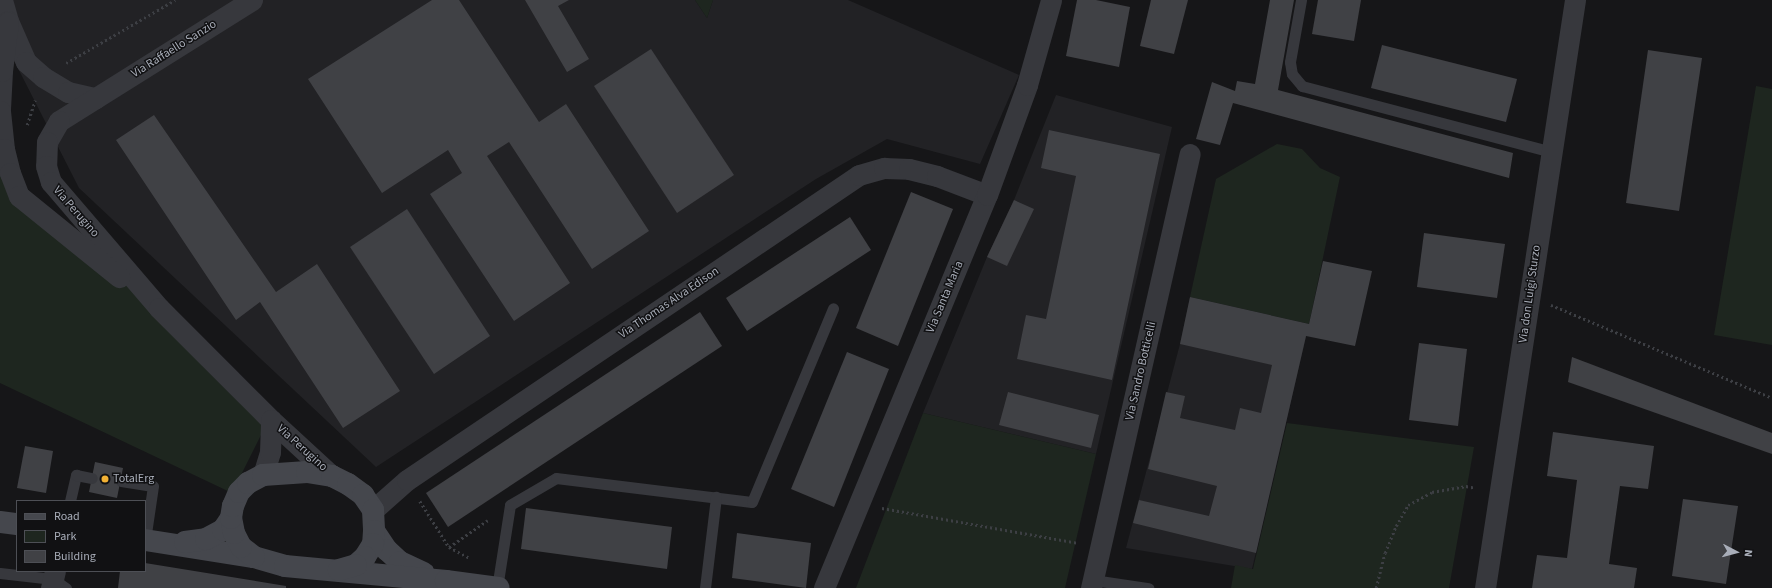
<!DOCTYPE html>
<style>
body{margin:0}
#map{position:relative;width:1772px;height:588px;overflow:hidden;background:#161618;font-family:"Source Sans 3",sans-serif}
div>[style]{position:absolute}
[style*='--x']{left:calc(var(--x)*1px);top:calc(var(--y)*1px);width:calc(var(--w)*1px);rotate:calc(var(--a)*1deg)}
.built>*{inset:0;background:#222225}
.green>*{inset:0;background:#1e261f}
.building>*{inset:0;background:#404145}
.path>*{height:2.5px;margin-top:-1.25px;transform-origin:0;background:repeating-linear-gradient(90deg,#3d3f44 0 2px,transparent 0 5px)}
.lane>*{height:11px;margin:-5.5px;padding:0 5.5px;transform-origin:5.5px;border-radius:5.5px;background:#37383d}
.street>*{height:21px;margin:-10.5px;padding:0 10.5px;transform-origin:10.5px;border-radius:10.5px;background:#37383d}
.secondary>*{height:22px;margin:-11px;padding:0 11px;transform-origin:11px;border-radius:11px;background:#45474d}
.dots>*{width:11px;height:11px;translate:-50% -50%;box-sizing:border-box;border:2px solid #111113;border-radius:50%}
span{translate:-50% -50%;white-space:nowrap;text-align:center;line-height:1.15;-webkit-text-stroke:3px #111113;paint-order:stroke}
.street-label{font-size:12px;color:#a8adb8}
.poi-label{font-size:12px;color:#a8adb8}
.left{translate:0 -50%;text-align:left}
.legend{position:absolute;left:16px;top:500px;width:130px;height:72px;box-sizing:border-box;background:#111113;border:1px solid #4d4f55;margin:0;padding:5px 7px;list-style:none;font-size:12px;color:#a8adb8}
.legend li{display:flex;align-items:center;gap:8px;height:20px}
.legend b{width:20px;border:1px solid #4d4f55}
.north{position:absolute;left:1716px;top:532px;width:40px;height:40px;-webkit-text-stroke:3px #111113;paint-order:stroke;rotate:96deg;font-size:11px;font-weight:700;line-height:16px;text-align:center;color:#a8adb8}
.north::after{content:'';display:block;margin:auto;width:14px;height:18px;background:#a8adb8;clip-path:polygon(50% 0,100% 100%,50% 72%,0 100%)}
</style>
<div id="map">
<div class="built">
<i style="clip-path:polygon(0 0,695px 0,707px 18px,713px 0,848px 0,1019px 75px,980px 164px,887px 139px,816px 179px,376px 467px,79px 188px,0 33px)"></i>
<i style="clip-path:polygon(1056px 95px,1172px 127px,1096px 454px,923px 413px,987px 257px,1014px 200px)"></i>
<i style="clip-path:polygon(1190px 297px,1309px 324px,1252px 569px,1126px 548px,1180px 344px)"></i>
</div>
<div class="green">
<i style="clip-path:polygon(695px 0,713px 0,707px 18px)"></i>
<i style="clip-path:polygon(1756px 86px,1772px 89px,1772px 345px,1714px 335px)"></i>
<i style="clip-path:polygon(0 111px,10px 173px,268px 421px,232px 493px,0 383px)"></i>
<i style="clip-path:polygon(1277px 144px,1302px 149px,1320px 168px,1340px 177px,1309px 324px,1190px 297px,1216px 179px)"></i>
<i style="clip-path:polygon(923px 413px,1096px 454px,1065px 588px,856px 588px)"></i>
<i style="clip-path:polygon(1287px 423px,1474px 447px,1449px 588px,1231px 588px,1235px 565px,1253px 569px)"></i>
</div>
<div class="building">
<i style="clip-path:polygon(432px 0,459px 0,539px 122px,566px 104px,649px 231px,592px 269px,509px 142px,487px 156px,570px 283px,514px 321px,430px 194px,462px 173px,448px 150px,382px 193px,308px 79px)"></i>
<i style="clip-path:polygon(525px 0,569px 0,558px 6px,589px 59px,567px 72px)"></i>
<i style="clip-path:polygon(1077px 0,1096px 0,1130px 7px,1119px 67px,1066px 56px)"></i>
<i style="clip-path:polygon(1151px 0,1188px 0,1174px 54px,1140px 46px)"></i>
<i style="clip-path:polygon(1270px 0,1294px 0,1278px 90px,1513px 153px,1509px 178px,1233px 103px,1220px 145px,1196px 139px,1212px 82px,1235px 91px,1237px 81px,1255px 84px)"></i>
<i style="clip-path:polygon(1318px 0,1361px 0,1354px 41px,1312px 34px)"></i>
<i style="clip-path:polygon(1382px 45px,1517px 79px,1506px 122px,1371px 88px)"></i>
<i style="clip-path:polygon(651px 49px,734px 175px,677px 213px,594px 86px)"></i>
<i style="clip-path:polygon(1648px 50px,1702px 58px,1679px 211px,1626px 203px)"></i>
<i style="clip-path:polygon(154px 115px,276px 292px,317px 264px,400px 391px,343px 428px,260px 302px,236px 320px,116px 140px)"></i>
<i style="clip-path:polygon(1049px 130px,1160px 154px,1112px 380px,1017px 359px,1026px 315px,1046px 319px,1076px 176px,1041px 168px)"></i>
<i style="clip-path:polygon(911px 192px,953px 209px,898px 346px,856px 328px)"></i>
<i style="clip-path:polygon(1014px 200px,1034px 209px,1007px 266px,987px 257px)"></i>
<i style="clip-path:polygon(407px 209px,490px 336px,434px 374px,350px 247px)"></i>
<i style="clip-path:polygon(850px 217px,871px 250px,747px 331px,726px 298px)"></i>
<i style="clip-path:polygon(1424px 233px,1505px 244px,1497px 298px,1417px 287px)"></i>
<i style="clip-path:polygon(1323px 261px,1372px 271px,1355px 346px,1306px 336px,1256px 553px,1133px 523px,1139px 500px,1209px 516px,1217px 486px,1148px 469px,1166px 392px,1185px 396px,1180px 418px,1235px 430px,1240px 408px,1261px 413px,1272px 365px,1180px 344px,1190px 297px,1309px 324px)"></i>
<i style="clip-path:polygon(700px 312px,722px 346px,448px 527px,426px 493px)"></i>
<i style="clip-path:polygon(1419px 343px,1467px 349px,1458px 426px,1409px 420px)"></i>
<i style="clip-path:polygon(847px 352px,889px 369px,834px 507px,791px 489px)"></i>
<i style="clip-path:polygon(1572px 357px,1772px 433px,1772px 454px,1568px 382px)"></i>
<i style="clip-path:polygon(1008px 392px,1099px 415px,1091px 448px,999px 425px)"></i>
<i style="clip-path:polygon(1553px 432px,1654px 446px,1648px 489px,1620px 486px,1609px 564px,1637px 568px,1634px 588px,1532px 588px,1537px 555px,1567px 558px,1577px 480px,1547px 476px)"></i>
<i style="clip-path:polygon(25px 446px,53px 451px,46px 493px,17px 488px)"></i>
<i style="clip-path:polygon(95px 462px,123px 468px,117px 498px,89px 492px)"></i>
<i style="clip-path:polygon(1683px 499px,1738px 506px,1726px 584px,1672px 576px)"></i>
<i style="clip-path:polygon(526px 508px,672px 527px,667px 569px,521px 549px)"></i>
<i style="clip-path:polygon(737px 533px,811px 543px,806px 588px,732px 578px)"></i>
<i style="clip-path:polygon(145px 563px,286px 586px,286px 588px,118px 588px,120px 571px,145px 571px)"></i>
</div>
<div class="path">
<i style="--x:66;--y:63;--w:126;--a:-30"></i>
<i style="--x:27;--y:125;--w:26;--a:-72"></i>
<i style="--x:1551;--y:305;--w:240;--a:22.8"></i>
<i style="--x:420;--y:501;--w:54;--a:57.8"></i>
<i style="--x:449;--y:547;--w:24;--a:28"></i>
<i style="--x:882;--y:508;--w:199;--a:10.1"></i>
<i style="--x:449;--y:547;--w:47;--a:-34.7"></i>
<i style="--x:1376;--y:588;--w:36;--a:-76"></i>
<i style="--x:1385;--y:553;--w:29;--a:-68"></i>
<i style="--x:1396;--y:526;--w:24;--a:-60"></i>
<i style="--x:1408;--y:505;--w:27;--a:-28"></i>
<i style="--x:1432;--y:492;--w:35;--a:-10"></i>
<i style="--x:1466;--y:486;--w:10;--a:11"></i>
</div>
<div class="lane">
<i style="--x:1301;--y:0;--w:63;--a:100.1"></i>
<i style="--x:1290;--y:62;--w:12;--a:81"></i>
<i style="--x:1292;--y:74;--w:16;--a:50"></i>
<i style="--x:1302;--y:86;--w:258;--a:14.8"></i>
<i style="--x:121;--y:481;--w:32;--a:9"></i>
<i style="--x:153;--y:486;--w:55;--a:98.4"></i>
<i style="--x:70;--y:501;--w:27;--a:-77"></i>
<i style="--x:76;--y:475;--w:16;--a:11"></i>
<i style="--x:0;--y:573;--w:53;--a:6.5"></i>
<i style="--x:53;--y:579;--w:16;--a:35"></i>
<i style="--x:1093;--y:580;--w:56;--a:8.3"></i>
<i style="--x:497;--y:588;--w:84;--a:-81.1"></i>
<i style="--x:510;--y:505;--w:53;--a:-30.4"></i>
<i style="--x:556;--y:478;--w:197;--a:7"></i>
<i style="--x:752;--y:502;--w:210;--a:-67.3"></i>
<i style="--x:705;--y:588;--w:92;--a:-83.1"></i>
</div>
<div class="street">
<i style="--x:2;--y:0;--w:22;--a:74"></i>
<i style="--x:8;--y:21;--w:45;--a:66.3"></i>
<i style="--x:26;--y:62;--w:23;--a:41"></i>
<i style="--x:43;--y:77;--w:29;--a:31"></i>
<i style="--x:68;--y:92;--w:28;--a:13"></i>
<i style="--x:252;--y:0;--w:228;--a:147.9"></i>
<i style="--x:59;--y:121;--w:24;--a:120"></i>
<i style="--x:47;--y:142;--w:24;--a:92"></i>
<i style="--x:46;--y:166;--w:17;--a:73"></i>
<i style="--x:51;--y:182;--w:166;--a:49.4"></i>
<i style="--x:159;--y:308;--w:158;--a:45"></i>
<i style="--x:271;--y:420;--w:83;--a:42.6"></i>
<i style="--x:0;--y:109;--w:38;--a:-87"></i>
<i style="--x:2;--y:71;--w:49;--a:-83"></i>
<i style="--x:0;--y:111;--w:38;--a:84"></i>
<i style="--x:4;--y:149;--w:25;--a:76"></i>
<i style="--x:10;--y:173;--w:25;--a:69"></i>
<i style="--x:19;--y:196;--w:129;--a:39"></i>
<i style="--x:263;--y:475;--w:24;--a:-73"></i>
<i style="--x:270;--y:452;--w:32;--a:-88"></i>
<i style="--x:373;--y:510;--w:45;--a:-41.4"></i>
<i style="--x:407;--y:480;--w:545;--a:-34.01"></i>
<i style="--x:859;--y:175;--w:26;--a:-16"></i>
<i style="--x:884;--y:168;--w:25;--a:2"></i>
<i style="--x:909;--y:169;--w:29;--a:14"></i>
<i style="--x:937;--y:176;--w:53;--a:20.8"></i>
<i style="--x:51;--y:588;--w:17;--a:-77"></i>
<i style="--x:824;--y:588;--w:425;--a:-67.5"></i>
<i style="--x:987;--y:195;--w:117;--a:-70"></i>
<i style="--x:1027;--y:85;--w:88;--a:-74.2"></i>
<i style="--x:1091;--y:588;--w:445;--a:-77.2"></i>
<i style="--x:1485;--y:588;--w:595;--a:-81.3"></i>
</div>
<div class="secondary">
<i style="--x:0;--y:522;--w:17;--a:7"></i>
<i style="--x:374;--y:531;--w:23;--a:56"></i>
<i style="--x:387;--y:550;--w:18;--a:43"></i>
<i style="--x:400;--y:562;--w:26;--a:25"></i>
<i style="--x:145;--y:540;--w:110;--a:8.9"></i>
<i style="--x:254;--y:557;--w:32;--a:16"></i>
<i style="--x:285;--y:566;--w:162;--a:5.3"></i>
<i style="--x:446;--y:581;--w:53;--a:7.5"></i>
<i style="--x:185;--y:542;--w:21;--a:-8"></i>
<i style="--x:206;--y:539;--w:19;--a:-28"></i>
<i style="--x:223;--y:530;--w:14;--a:-56"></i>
<i style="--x:254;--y:557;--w:16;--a:-142"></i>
<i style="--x:241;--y:547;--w:16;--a:-117"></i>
<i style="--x:234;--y:533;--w:15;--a:-101"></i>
<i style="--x:231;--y:518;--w:12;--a:-81"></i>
<i style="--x:233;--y:506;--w:15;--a:-67"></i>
<i style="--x:239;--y:492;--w:13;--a:-45"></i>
<i style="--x:248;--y:483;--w:17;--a:-28"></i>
<i style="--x:263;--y:475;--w:44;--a:-3.9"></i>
<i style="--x:307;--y:472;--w:25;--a:9"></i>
<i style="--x:332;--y:476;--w:18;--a:27"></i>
<i style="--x:348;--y:484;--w:19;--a:36"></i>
<i style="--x:363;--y:495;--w:18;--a:56"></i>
<i style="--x:373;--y:510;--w:21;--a:87"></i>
<i style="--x:374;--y:531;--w:13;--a:94"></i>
<i style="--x:373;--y:544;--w:15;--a:122"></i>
<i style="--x:365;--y:557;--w:12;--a:138"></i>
<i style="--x:356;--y:565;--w:18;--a:164"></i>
</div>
<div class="dots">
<i style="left:105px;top:479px;background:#f2b134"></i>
</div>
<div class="street-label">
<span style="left:174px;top:49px;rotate:-32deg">Via Raffaello Sanzio</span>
<span style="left:76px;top:212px;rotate:49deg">Via Perugino</span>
<span style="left:1530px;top:294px;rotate:-82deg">Via don Luigi Sturzo</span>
<span style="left:945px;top:297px;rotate:-67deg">Via Santa Maria</span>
<span style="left:669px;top:303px;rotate:-34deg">Via Thomas Alva Edison</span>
<span style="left:1141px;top:371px;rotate:-77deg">Via Sandro Botticelli</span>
<span style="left:302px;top:448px;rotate:42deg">Via Perugino</span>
</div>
<div class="poi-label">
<span class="left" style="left:113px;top:479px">TotalErg</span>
</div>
<ul class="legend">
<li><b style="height:5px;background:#45474d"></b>Road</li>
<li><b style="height:11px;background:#1e261f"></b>Park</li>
<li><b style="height:11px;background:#404145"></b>Building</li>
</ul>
<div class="north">N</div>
</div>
